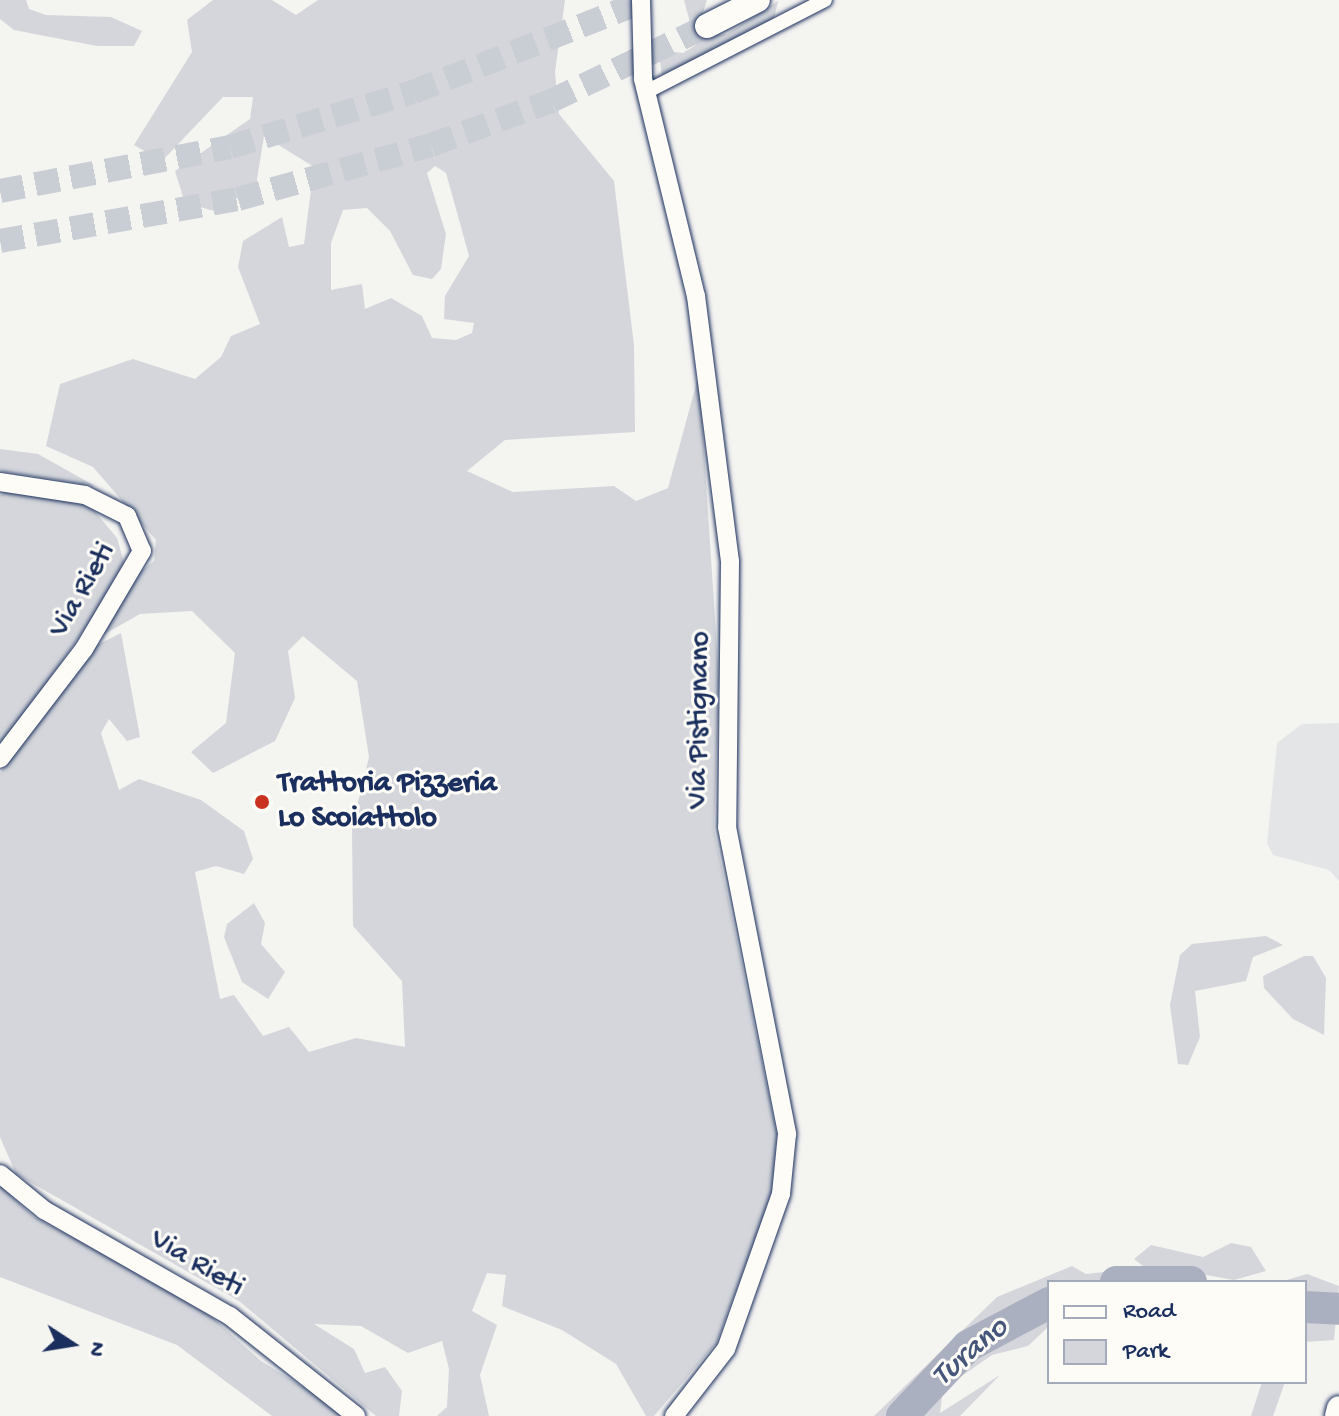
<!DOCTYPE html>
<style>
body{margin:0}
#map{position:relative;width:1339px;height:1416px;overflow:hidden;background:#f4f4f1;font-family:"Gochi Hand",sans-serif}
div>[style]{position:absolute}
[style*='--x']{left:calc(var(--x)*1px);top:calc(var(--y)*1px);width:calc(var(--w)*1px);rotate:calc(var(--a)*1deg)}
.built>*{inset:0;background:#e4e5e6}
.green>*{inset:0;background:#d4d6db}
.river>*{height:32px;margin:-16px;padding:0 16px;transform-origin:16px;border-radius:16px;background:#aab0bf}
.trunk-tunnel>*{height:24px;margin-top:-12px;transform-origin:0;background:repeating-linear-gradient(90deg,#c9cdd4 0 24px,transparent 0 36px)}
.roads{filter:drop-shadow(0 0 2px #1b2f5e) drop-shadow(0 0 2px #1b2f5e)}
.minor>*{height:14px;margin:-7px;padding:0 7px;transform-origin:7px;border-radius:7px;background:#fdfcf7}
.tertiary>*{height:18px;margin:-9px;padding:0 9px;transform-origin:9px;border-radius:9px;background:#fdfcf7}
.trunk>*{height:24px;margin:-12px;padding:0 12px;transform-origin:12px;border-radius:12px;background:#fdfcf7}
.dots>*{width:22px;height:22px;translate:-50% -50%;box-sizing:border-box;border:4px solid #fdfcf7;border-radius:50%}
span{translate:-50% -50%;white-space:nowrap;text-align:center;line-height:1.15;-webkit-text-stroke:6px #fdfcf7;paint-order:stroke}
.street-label{font-size:30px;color:#1b2f5e}
.poi-label{font-size:30px;color:#1b2f5e;font-weight:700}
.left{translate:0 -50%;text-align:left}
.water-label{font-size:32px;color:#46567b;font-style:italic}
.legend{position:absolute;left:1047px;top:1280px;width:260px;height:104px;box-sizing:border-box;background:#fdfcf7;border:2px solid #a3aaba;margin:0;padding:10px 14px;list-style:none;font-size:24px;color:#1b2f5e}
.legend li{display:flex;align-items:center;gap:16px;height:40px}
.legend b{width:40px;border:2px solid #a3aaba}
.north{position:absolute;left:32px;top:1304px;width:80px;height:80px;-webkit-text-stroke:6px #fdfcf7;paint-order:stroke;rotate:102deg;font-size:22px;font-weight:700;line-height:32px;text-align:center;color:#1b2f5e}
.north::after{content:'';display:block;margin:auto;width:28px;height:36px;background:#1b2f5e;clip-path:polygon(50% 0,100% 100%,50% 72%,0 100%)}
</style>
<div id="map">
<div class="built">
<i style="clip-path:polygon(1339px 723px,1339px 881px,1329px 870px,1273px 855px,1267px 843px,1277px 743px,1302px 724px)"></i>
</div>
<div class="green">
<i style="clip-path:polygon(0 0,26px 0,29px 9px,46px 15px,111px 17px,142px 31px,134px 46px,97px 46px,14px 30px,0 19px)"></i>
<i style="clip-path:polygon(evenodd,213px 0,272px 0,296px 15px,318px 0,565px 0,555px 72px,559px 114px,614px 181px,634px 345px,635px 432px,505px 440px,467px 471px,513px 492px,614px 486px,636px 501px,668px 488px,699px 374px,719px 680px,714px 829px,777px 1135px,772px 1193px,717px 1342px,654px 1416px,646px 1416px,616px 1364px,562px 1330px,502px 1306px,506px 1275px,487px 1273px,472px 1311px,497px 1325px,480px 1375px,489px 1416px,437px 1416px,447px 1407px,449px 1369px,442px 1341px,408px 1353px,361px 1326px,314px 1324px,354px 1349px,365px 1373px,385px 1367px,402px 1391px,399px 1416px,376px 1416px,239px 1301px,16px 1174px,0 1137px,0 773px,85px 651px,121px 633px,140px 737px,127px 741px,109px 719px,101px 733px,119px 790px,139px 779px,201px 800px,244px 831px,253px 859px,244px 874px,216px 866px,195px 872px,220px 999px,234px 995px,263px 1036px,289px 1027px,309px 1052px,356px 1038px,405px 1047px,402px 981px,353px 926px,352px 827px,369px 757px,357px 681px,303px 636px,288px 651px,295px 698px,275px 741px,213px 773px,191px 752px,226px 723px,235px 653px,192px 611px,140px 614px,96px 639px,131px 579px,154px 561px,156px 540px,93px 467px,46px 446px,60px 384px,133px 359px,195px 379px,221px 357px,231px 336px,260px 324px,238px 267px,243px 241px,282px 217px,289px 247px,304px 244px,314px 167px,264px 136px,256px 185px,218px 212px,185px 203px,175px 171px,250px 119px,253px 97px,223px 97px,162px 161px,134px 145px,192px 52px,187px 20px,213px 0,435px 166px,446px 173px,469px 256px,445px 296px,444px 319px,474px 323px,472px 333px,456px 340px,432px 338px,422px 316px,391px 298px,365px 309px,362px 284px,331px 290px,331px 243px,343px 210px,367px 208px,390px 231px,413px 275px,432px 279px,441px 269px,446px 234px,427px 173px,435px 166px)"></i>
<i style="clip-path:polygon(684px 0,707px 0,699px 25px,711px 35px,727px 34px,778px 1px,773px 23px,662px 75px,658px 50px,683px 53px,696px 45px)"></i>
<i style="clip-path:polygon(0 449px,38px 454px,95px 486px,0 471px)"></i>
<i style="clip-path:polygon(11px 489px,87px 502px,117px 538px,126px 570px,0 749px,0 495px)"></i>
<i style="clip-path:polygon(254px 903px,265px 923px,261px 944px,285px 972px,268px 999px,242px 982px,224px 937px,227px 924px)"></i>
<i style="clip-path:polygon(1266px 936px,1283px 945px,1253px 957px,1246px 981px,1195px 991px,1200px 1037px,1188px 1065px,1178px 1064px,1170px 1005px,1180px 955px,1192px 944px)"></i>
<i style="clip-path:polygon(1304px 956px,1313px 956px,1326px 978px,1324px 1035px,1293px 1019px,1264px 988px,1263px 976px)"></i>
<i style="clip-path:polygon(0 1186px,34px 1217px,195px 1302px,261px 1361px,350px 1416px,272px 1416px,177px 1345px,0 1277px)"></i>
<i style="clip-path:polygon(1231px 1243px,1251px 1247px,1266px 1271px,1234px 1280px,1178px 1270px,1159px 1278px,1134px 1259px,1151px 1245px,1203px 1257px)"></i>
<i style="clip-path:polygon(1072px 1266px,1086px 1274px,1122px 1270px,1131px 1273px,1130px 1282px,1049px 1282px,1049px 1326px,1028px 1346px,992px 1355px,943px 1389px,940px 1413px,1000px 1375px,960px 1416px,874px 1416px,997px 1297px)"></i>
<i style="clip-path:polygon(1307px 1274px,1339px 1286px,1334px 1340px,1305px 1342px,1305px 1282px,1280px 1282px)"></i>
<i style="clip-path:polygon(1262px 1382px,1285px 1382px,1273px 1416px,1251px 1416px)"></i>
</div>
<div class="river">
<i style="--x:1116;--y:1282;--w:75;--a:0"></i>
<i style="--x:1305;--y:1307;--w:34;--a:3"></i>
<i style="--x:902;--y:1416;--w:96;--a:-46.7"></i>
<i style="--x:968;--y:1346;--w:92;--a:-28"></i>
</div>
<div class="trunk-tunnel">
<i style="--x:0;--y:191;--w:234;--a:-10.8"></i>
<i style="--x:230;--y:147;--w:191;--a:-16.7"></i>
<i style="--x:413;--y:92;--w:251;--a:-21.5"></i>
<i style="--x:0;--y:241;--w:242;--a:-10"></i>
<i style="--x:238;--y:199;--w:200;--a:-15.6"></i>
<i style="--x:431;--y:145;--w:128;--a:-20.1"></i>
<i style="--x:551;--y:101;--w:173;--a:-25.7"></i>
</div>
<div class="roads">
<div class="minor">
<i style="--x:646;--y:92;--w:201;--a:-27.2"></i>
</div>
<div class="tertiary">
<i style="--x:641;--y:0;--w:79;--a:88.5"></i>
<i style="--x:643;--y:79;--w:223;--a:76.3"></i>
<i style="--x:696;--y:296;--w:267;--a:82.7"></i>
<i style="--x:730;--y:561;--w:266;--a:90.6"></i>
<i style="--x:727;--y:827;--w:313;--a:78.9"></i>
<i style="--x:787;--y:1134;--w:60;--a:95.7"></i>
<i style="--x:781;--y:1194;--w:164;--a:109.5"></i>
<i style="--x:726;--y:1349;--w:85;--a:127.8"></i>
<i style="--x:0;--y:482;--w:86;--a:8.7"></i>
<i style="--x:85;--y:495;--w:47;--a:26.6"></i>
<i style="--x:127;--y:516;--w:38;--a:67"></i>
<i style="--x:142;--y:551;--w:114;--a:120.6"></i>
<i style="--x:84;--y:649;--w:138;--a:127.4"></i>
<i style="--x:0;--y:1174;--w:57;--a:39.3"></i>
<i style="--x:44;--y:1210;--w:214;--a:29.7"></i>
<i style="--x:230;--y:1316;--w:161;--a:38.4"></i>
</div>
<div class="trunk">
<i style="--x:707;--y:26;--w:57;--a:-27"></i>
<i style="--x:1337;--y:1416;--w:8;--a:-76"></i>
</div>
</div>
<div class="dots">
<i style="left:262px;top:802px;background:#c8321e"></i>
</div>
<div class="street-label">
<span style="left:84px;top:591px;rotate:-60deg">Via Rieti</span>
<span style="left:701px;top:720px;rotate:-89deg">Via Pistignano</span>
<span style="left:196px;top:1265px;rotate:31deg">Via Rieti</span>
</div>
<div class="poi-label">
<span class="left" style="left:278px;top:802px">Trattoria Pizzeria<br>Lo Scoiattolo</span>
</div>
<div class="water-label">
<span style="left:971px;top:1353px;rotate:-40deg">Turano</span>
</div>
<ul class="legend">
<li><b style="height:10px;background:#fdfcf7"></b>Road</li>
<li><b style="height:22px;background:#d4d6db"></b>Park</li>
</ul>
<div class="north">N</div>
</div>
